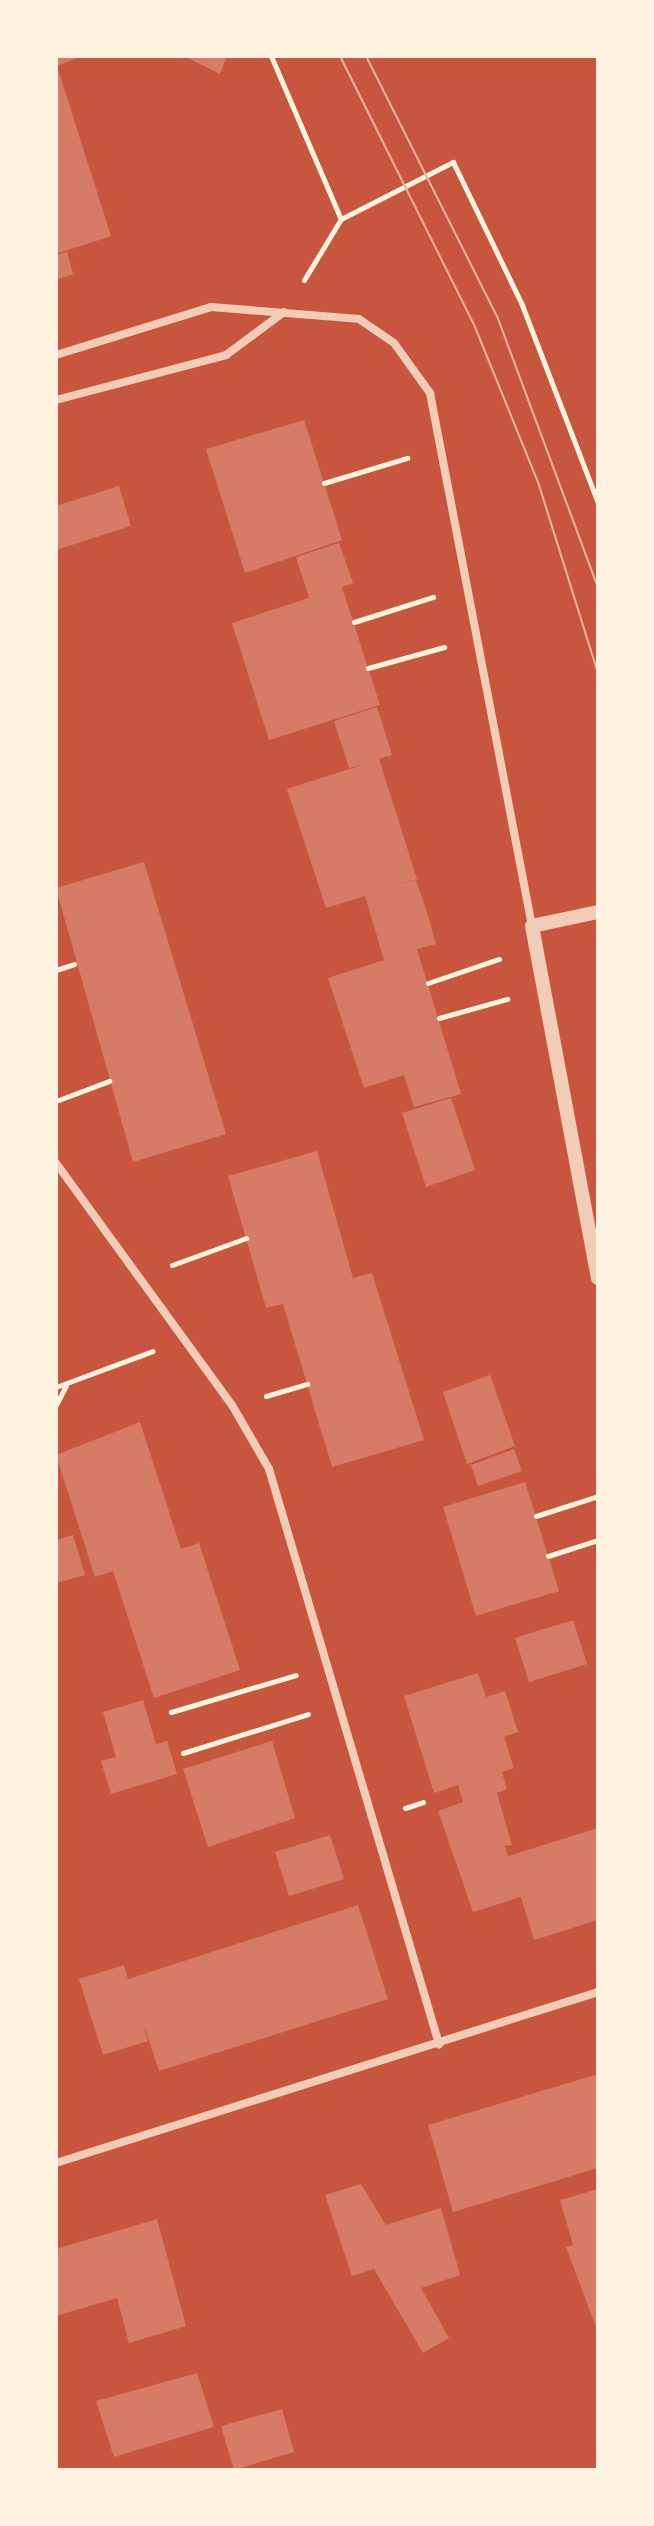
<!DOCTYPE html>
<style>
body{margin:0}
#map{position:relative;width:654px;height:2526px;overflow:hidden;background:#c8553d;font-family:Figtree,sans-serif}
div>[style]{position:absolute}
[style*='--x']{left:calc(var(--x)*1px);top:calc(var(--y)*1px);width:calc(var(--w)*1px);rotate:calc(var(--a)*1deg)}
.building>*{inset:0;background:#d67c66}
.path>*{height:5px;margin:-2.5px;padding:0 2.5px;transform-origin:2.5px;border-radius:2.5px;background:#fff3e0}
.minor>*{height:8px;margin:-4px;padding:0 4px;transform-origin:4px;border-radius:4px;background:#f1ccb7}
.tertiary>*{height:14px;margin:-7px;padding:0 7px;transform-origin:7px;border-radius:7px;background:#f1ccb7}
.tram>*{height:2px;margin:-1px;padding:0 1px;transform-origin:1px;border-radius:1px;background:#e9b49f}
span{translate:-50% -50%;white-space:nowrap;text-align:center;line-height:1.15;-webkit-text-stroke:7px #fff3e0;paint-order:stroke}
.frame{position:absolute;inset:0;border:58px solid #fff3e0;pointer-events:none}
</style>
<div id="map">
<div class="building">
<i style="clip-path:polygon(56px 56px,82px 56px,57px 66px,111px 236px,56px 254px)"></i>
<i style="clip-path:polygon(184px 56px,227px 56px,220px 74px)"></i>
<i style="clip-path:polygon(67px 252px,73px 274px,56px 280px,56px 255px)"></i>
<i style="clip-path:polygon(304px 420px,342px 540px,245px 573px,206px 449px)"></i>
<i style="clip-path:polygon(119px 486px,131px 526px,56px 550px,56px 506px)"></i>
<i style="clip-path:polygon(339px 543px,353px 583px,342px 587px,380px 705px,269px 740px,232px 623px,309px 598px,296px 557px)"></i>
<i style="clip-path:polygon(377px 707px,392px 755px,379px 759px,417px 879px,397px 885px,416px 880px,426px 909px,436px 944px,417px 949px,461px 1094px,414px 1107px,404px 1075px,364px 1088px,328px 978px,384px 960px,365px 896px,326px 908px,287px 789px,365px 764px,349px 768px,334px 721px)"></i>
<i style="clip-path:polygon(144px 862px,226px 1134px,133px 1162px,56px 888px)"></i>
<i style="clip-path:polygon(451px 1098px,475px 1170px,426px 1187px,402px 1113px)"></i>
<i style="clip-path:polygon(317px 1151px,353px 1278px,372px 1273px,424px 1440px,332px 1467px,283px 1304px,266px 1308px,228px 1176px)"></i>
<i style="clip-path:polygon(490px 1375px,515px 1446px,467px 1464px,443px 1392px)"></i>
<i style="clip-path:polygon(140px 1422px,181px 1549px,199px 1543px,240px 1670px,154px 1698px,113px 1571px,95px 1577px,56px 1455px)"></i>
<i style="clip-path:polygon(514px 1449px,522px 1471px,478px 1486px,471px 1465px)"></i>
<i style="clip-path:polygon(525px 1482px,559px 1591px,476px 1616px,443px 1507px)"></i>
<i style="clip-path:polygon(73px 1535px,85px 1575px,56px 1583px,56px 1540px)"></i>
<i style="clip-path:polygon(573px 1620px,587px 1664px,529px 1682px,515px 1638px)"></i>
<i style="clip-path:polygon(478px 1673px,486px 1697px,505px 1691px,518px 1732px,504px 1737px,514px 1768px,502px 1772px,507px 1789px,497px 1793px,512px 1845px,505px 1846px,508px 1856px,598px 1828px,598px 1920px,534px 1940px,521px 1897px,473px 1912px,438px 1811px,463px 1802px,458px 1785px,434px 1793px,404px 1696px)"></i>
<i style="clip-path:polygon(143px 1700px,156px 1744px,167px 1741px,177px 1774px,111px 1794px,101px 1761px,116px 1757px,103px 1712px)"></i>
<i style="clip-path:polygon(272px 1741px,295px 1818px,208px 1847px,183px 1769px)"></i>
<i style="clip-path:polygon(330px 1835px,344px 1879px,289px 1896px,275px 1852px)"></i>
<i style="clip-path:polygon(358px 1905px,388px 1999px,159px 2071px,142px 2019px,148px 2041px,103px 2055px,79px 1979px,124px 1965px,128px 1979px)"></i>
<i style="clip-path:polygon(598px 2074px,598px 2168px,453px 2212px,428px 2125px)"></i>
<i style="clip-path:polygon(361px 2184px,386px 2225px,441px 2208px,460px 2275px,421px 2288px,449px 2338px,423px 2353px,374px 2269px,352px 2276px,325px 2195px)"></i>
<i style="clip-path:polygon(598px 2189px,598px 2329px,597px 2330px,566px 2247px,573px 2245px,560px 2200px)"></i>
<i style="clip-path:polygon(157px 2219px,186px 2326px,129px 2343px,117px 2298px,56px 2316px,56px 2249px)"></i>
<i style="clip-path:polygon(197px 2373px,214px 2427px,114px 2457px,96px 2401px)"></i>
<i style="clip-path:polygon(282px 2409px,294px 2452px,234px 2470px,221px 2426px)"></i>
</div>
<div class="path">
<i style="--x:271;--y:56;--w:177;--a:66.8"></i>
<i style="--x:304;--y:280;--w:71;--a:-58.8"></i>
<i style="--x:341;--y:219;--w:126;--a:-27"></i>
<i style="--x:453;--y:162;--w:159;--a:64.2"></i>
<i style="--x:522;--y:305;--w:212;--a:69"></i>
<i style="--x:324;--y:483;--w:87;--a:-16.8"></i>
<i style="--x:354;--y:622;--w:83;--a:-17.6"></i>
<i style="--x:368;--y:668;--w:79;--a:-15.4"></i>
<i style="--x:56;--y:970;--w:19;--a:-18"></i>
<i style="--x:428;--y:983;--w:75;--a:-18.7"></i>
<i style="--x:439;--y:1018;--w:71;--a:-15.6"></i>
<i style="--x:56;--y:1101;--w:57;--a:-20.7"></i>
<i style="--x:172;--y:1265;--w:79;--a:-20"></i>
<i style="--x:56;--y:1387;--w:103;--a:-20.4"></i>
<i style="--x:266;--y:1396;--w:43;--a:-16.3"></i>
<i style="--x:56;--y:1405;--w:22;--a:-63"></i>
<i style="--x:536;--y:1516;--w:65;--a:-17.9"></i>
<i style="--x:548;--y:1556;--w:52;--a:-17.7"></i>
<i style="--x:171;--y:1712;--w:130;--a:-16.5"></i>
<i style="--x:183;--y:1753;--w:131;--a:-17.3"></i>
<i style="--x:405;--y:1808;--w:19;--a:-18"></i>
</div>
<div class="minor">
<i style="--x:56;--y:355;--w:162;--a:-17.2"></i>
<i style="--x:211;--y:307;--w:148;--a:4.6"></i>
<i style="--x:359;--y:319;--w:42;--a:34.4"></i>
<i style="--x:394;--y:343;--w:62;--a:54.2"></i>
<i style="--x:430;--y:393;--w:543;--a:79.17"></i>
<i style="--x:56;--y:400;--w:176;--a:-14.8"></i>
<i style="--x:226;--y:355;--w:72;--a:-36.6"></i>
<i style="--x:56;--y:1163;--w:299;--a:54"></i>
<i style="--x:232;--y:1405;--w:74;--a:60"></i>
<i style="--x:269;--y:1469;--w:600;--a:73.53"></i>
<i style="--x:56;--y:2163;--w:568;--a:-17.51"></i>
</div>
<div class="tertiary">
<i style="--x:598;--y:912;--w:67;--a:168"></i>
<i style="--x:532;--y:926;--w:358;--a:79.4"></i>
</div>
<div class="tram">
<i style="--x:340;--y:56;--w:303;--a:63.5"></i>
<i style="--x:475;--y:327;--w:170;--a:67.9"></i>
<i style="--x:539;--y:485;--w:197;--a:72.6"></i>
<i style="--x:366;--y:56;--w:291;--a:63.3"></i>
<i style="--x:497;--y:316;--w:289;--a:69.6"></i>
</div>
<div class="frame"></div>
</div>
